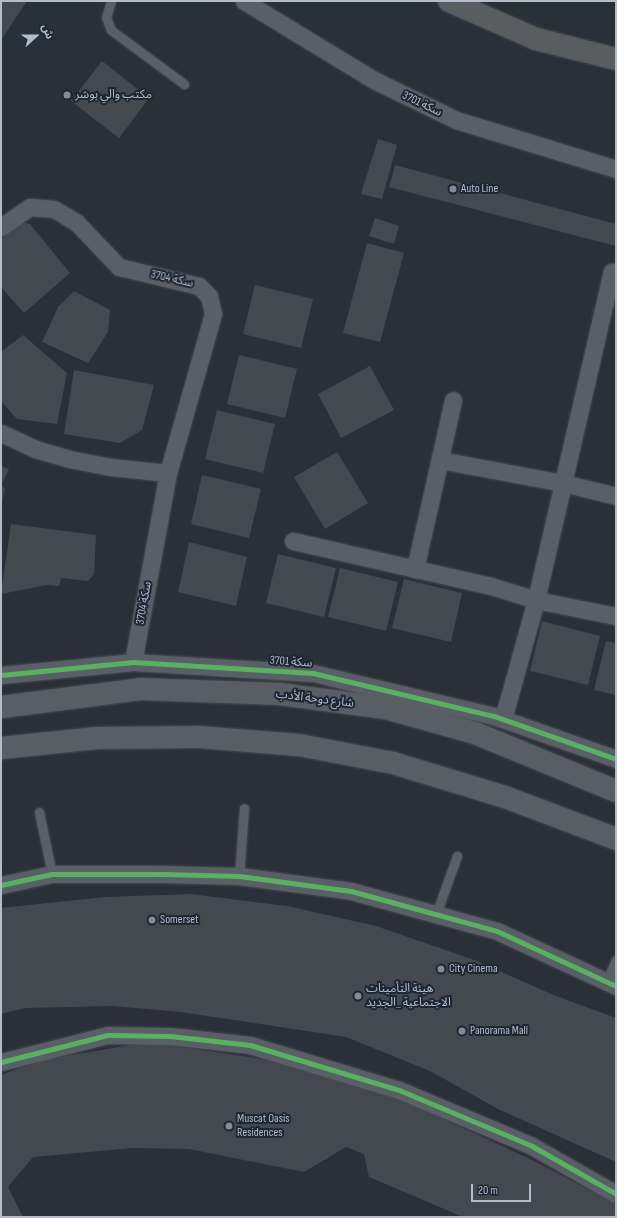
<!DOCTYPE html>
<meta charset="utf-8">
<style>
body{margin:0}
#map{position:relative;width:617px;height:1218px;overflow:hidden;background:#2a3038;font-family:"Sofia Sans Condensed","Noto Sans Arabic",sans-serif}
div>[style]{position:absolute}
[style*='--x']{left:calc(var(--x)*1px);top:calc(var(--y)*1px);width:calc(var(--w)*1px);rotate:calc(var(--a)*1deg)}
.building>*{inset:0;background:#444950}
.roads{filter:drop-shadow(0 0 1px #484c53) drop-shadow(0 0 1px #484c53)}
.lane>*{height:9px;margin:-4.5px;padding:0 4.5px;transform-origin:4.5px;border-radius:4.5px;background:#5a5e66}
.street>*{height:17px;margin:-8.5px;padding:0 8.5px;transform-origin:8.5px;border-radius:8.5px;background:#5a5e66}
.secondary>*{height:22px;margin:-11px;padding:0 11px;transform-origin:11px;border-radius:11px;background:#595d64}
.highway>*{height:22px;margin:-11px;padding:0 11px;transform-origin:11px;border-radius:11px;background:#5a5d60}
.cycleway>*{height:5px;margin:-2.5px;padding:0 2.5px;transform-origin:2.5px;border-radius:2.5px;background:#56b35d}
.dots>*{width:11px;height:11px;translate:-50% -50%;box-sizing:border-box;border:2px solid #1d2633;border-radius:50%}
span{translate:-50% -50%;white-space:nowrap;text-align:center;line-height:1.15;-webkit-text-stroke:4px #1d2633;paint-order:stroke}
.poi-label{font-size:12px;color:#b4bcc9}
.left{translate:0 -50%;text-align:left}
.street-label{font-size:12px;color:#b4bcc9}
.frame{position:absolute;inset:0;border:2px solid #b4bcc9;pointer-events:none}
.north{position:absolute;left:16px;top:16px;width:40px;height:40px;-webkit-text-stroke:3px #1d2633;paint-order:stroke;rotate:69deg;font-size:11px;font-weight:700;line-height:16px;text-align:center;color:#b4bcc9}
.north::after{content:'';display:block;margin:auto;width:14px;height:18px;background:#b4bcc9;clip-path:polygon(50% 0,100% 100%,50% 72%,0 100%)}
.scale{position:absolute;left:471px;top:1184px;width:60px;height:18px;box-sizing:border-box;border:2px solid #b4bcc9;border-top:0;padding-left:5px;font-size:12px;line-height:14px;white-space:nowrap;color:#b4bcc9;-webkit-text-stroke:3px #1d2633;paint-order:stroke}
</style>
<div id="map">
<div class="building">
<i style="clip-path:polygon(1px 1px,27px 1px,1px 40px)"></i>
<i style="clip-path:polygon(102px 61px,149px 98px,119px 138px,71px 101px)"></i>
<i style="clip-path:polygon(378px 139px,397px 145px,382px 199px,361px 194px)"></i>
<i style="clip-path:polygon(395px 165px,616px 224px,616px 246px,389px 187px)"></i>
<i style="clip-path:polygon(375px 218px,399px 226px,394px 244px,369px 236px)"></i>
<i style="clip-path:polygon(22px 222px,30px 224px,70px 273px,24px 313px,1px 287px,1px 239px)"></i>
<i style="clip-path:polygon(367px 243px,404px 253px,380px 342px,343px 333px)"></i>
<i style="clip-path:polygon(255px 285px,313px 299px,301px 348px,243px 334px)"></i>
<i style="clip-path:polygon(74px 291px,110px 310px,108px 332px,88px 363px,42px 342px,58px 307px)"></i>
<i style="clip-path:polygon(23px 335px,67px 373px,57px 424px,17px 419px,1px 401px,1px 352px)"></i>
<i style="clip-path:polygon(239px 355px,297px 369px,285px 418px,227px 404px)"></i>
<i style="clip-path:polygon(370px 366px,394px 410px,341px 438px,318px 394px)"></i>
<i style="clip-path:polygon(74px 370px,154px 385px,142px 430px,120px 443px,64px 434px)"></i>
<i style="clip-path:polygon(217px 410px,275px 424px,263px 473px,205px 459px)"></i>
<i style="clip-path:polygon(337px 452px,368px 503px,325px 529px,294px 477px)"></i>
<i style="clip-path:polygon(1px 466px,9px 469px,1px 486px,5px 488px,1px 507px)"></i>
<i style="clip-path:polygon(202px 475px,261px 489px,249px 538px,191px 524px)"></i>
<i style="clip-path:polygon(11px 524px,96px 535px,94px 574px,88px 581px,61px 578px,59px 586px,47px 585px,1px 594px)"></i>
<i style="clip-path:polygon(189px 542px,247px 557px,236px 606px,178px 592px)"></i>
<i style="clip-path:polygon(278px 554px,336px 568px,324px 617px,266px 603px)"></i>
<i style="clip-path:polygon(340px 568px,398px 582px,386px 631px,328px 617px)"></i>
<i style="clip-path:polygon(404px 579px,462px 593px,451px 642px,392px 628px)"></i>
<i style="clip-path:polygon(542px 621px,600px 636px,588px 685px,530px 671px)"></i>
<i style="clip-path:polygon(606px 641px,616px 643px,616px 695px,594px 690px)"></i>
<i style="clip-path:polygon(191px 894px,287px 906px,376px 926px,477px 961px,551px 994px,616px 1018px,616px 1162px,500px 1110px,430px 1071px,346px 1037px,181px 1012px,113px 1006px,25px 1008px,1px 1014px,1px 908px,105px 897px)"></i>
<i style="clip-path:polygon(148px 1042px,289px 1063px,412px 1104px,532px 1160px,611px 1201px,616px 1205px,616px 1217px,463px 1217px,369px 1177px,364px 1154px,346px 1147px,304px 1172px,189px 1149px,133px 1148px,33px 1157px,8px 1187px,23px 1217px,1px 1217px,1px 1075px,42px 1060px)"></i>
</div>
<div class="roads">
<div class="lane">
<i style="--x:111;--y:1;--w:17;--a:107"></i>
<i style="--x:106;--y:17;--w:14;--a:69"></i>
<i style="--x:111;--y:30;--w:91;--a:36.5"></i>
<i style="--x:39;--y:812;--w:63;--a:78.2"></i>
<i style="--x:239;--y:876;--w:68;--a:-85.8"></i>
<i style="--x:436;--y:914;--w:62;--a:-70.1"></i>
<i style="--x:606;--y:982;--w:24;--a:-66"></i>
</div>
<div class="street">
<i style="--x:244;--y:1;--w:152;--a:31.3"></i>
<i style="--x:374;--y:80;--w:91;--a:26"></i>
<i style="--x:456;--y:120;--w:167;--a:17"></i>
<i style="--x:1;--y:227;--w:35;--a:-35"></i>
<i style="--x:30;--y:207;--w:24;--a:5"></i>
<i style="--x:54;--y:209;--w:26;--a:31"></i>
<i style="--x:76;--y:222;--w:62;--a:46.3"></i>
<i style="--x:119;--y:267;--w:82;--a:13.4"></i>
<i style="--x:199;--y:286;--w:14;--a:45"></i>
<i style="--x:209;--y:296;--w:18;--a:77"></i>
<i style="--x:213;--y:314;--w:165;--a:105.8"></i>
<i style="--x:168;--y:473;--w:192;--a:100.5"></i>
<i style="--x:1;--y:433;--w:38;--a:25"></i>
<i style="--x:35;--y:449;--w:35;--a:16"></i>
<i style="--x:69;--y:459;--w:43;--a:10.8"></i>
<i style="--x:111;--y:467;--w:57;--a:6"></i>
<i style="--x:440;--y:460;--w:125;--a:10.6"></i>
<i style="--x:563;--y:483;--w:55;--a:13.8"></i>
<i style="--x:293;--y:541;--w:203;--a:12.8"></i>
<i style="--x:491;--y:586;--w:47;--a:17.3"></i>
<i style="--x:536;--y:600;--w:82;--a:11.3"></i>
<i style="--x:415;--y:569;--w:173;--a:-77.3"></i>
<i style="--x:1;--y:675;--w:133;--a:-5.6"></i>
<i style="--x:133;--y:662;--w:180;--a:3.5"></i>
<i style="--x:313;--y:673;--w:186;--a:13.4"></i>
<i style="--x:494;--y:716;--w:129;--a:19.4"></i>
<i style="--x:503;--y:719;--w:123;--a:-74.5"></i>
<i style="--x:536;--y:600;--w:337;--a:-77"></i>
<i style="--x:1;--y:885;--w:52;--a:-12.2"></i>
<i style="--x:52;--y:874;--w:111;--a:0"></i>
<i style="--x:163;--y:874;--w:76;--a:1.5"></i>
<i style="--x:239;--y:876;--w:113;--a:7.6"></i>
<i style="--x:351;--y:891;--w:151;--a:15.3"></i>
<i style="--x:497;--y:931;--w:131;--a:24.8"></i>
<i style="--x:1;--y:1062;--w:110;--a:-14.2"></i>
<i style="--x:108;--y:1035;--w:62;--a:0.9"></i>
<i style="--x:170;--y:1036;--w:81;--a:6.4"></i>
<i style="--x:250;--y:1045;--w:156;--a:16.8"></i>
<i style="--x:399;--y:1090;--w:144;--a:22.8"></i>
<i style="--x:532;--y:1146;--w:97;--a:29.7"></i>
</div>
<div class="secondary">
<i style="--x:1;--y:707;--w:141;--a:-7.3"></i>
<i style="--x:141;--y:689;--w:139;--a:2.1"></i>
<i style="--x:280;--y:694;--w:106;--a:7.6"></i>
<i style="--x:385;--y:708;--w:93;--a:15.5"></i>
<i style="--x:475;--y:733;--w:152;--a:22.4"></i>
<i style="--x:1;--y:748;--w:97;--a:-5.9"></i>
<i style="--x:97;--y:738;--w:102;--a:-0.6"></i>
<i style="--x:199;--y:737;--w:100;--a:4.6"></i>
<i style="--x:299;--y:745;--w:96;--a:10.8"></i>
<i style="--x:393;--y:763;--w:117;--a:16.9"></i>
<i style="--x:505;--y:797;--w:119;--a:20.7"></i>
</div>
<div class="highway">
<i style="--x:449;--y:1;--w:95;--a:23.6"></i>
<i style="--x:536;--y:39;--w:82;--a:14"></i>
</div>
</div>
<div class="cycleway">
<i style="--x:1;--y:675;--w:133;--a:-5.6"></i>
<i style="--x:133;--y:662;--w:180;--a:3.5"></i>
<i style="--x:313;--y:673;--w:186;--a:13.4"></i>
<i style="--x:494;--y:716;--w:129;--a:19.4"></i>
<i style="--x:1;--y:885;--w:52;--a:-12.2"></i>
<i style="--x:52;--y:874;--w:111;--a:0"></i>
<i style="--x:163;--y:874;--w:76;--a:1.5"></i>
<i style="--x:239;--y:876;--w:113;--a:7.6"></i>
<i style="--x:351;--y:891;--w:151;--a:15.3"></i>
<i style="--x:497;--y:931;--w:131;--a:24.8"></i>
<i style="--x:1;--y:1062;--w:110;--a:-14.2"></i>
<i style="--x:108;--y:1035;--w:62;--a:0.9"></i>
<i style="--x:170;--y:1036;--w:81;--a:6.4"></i>
<i style="--x:250;--y:1045;--w:156;--a:16.8"></i>
<i style="--x:399;--y:1090;--w:144;--a:22.8"></i>
<i style="--x:532;--y:1146;--w:97;--a:29.7"></i>
</div>
<div class="dots">
<i style="left:67px;top:95px;background:#848b96"></i>
<i style="left:453px;top:189px;background:#848b96"></i>
<i style="left:152px;top:920px;background:#848b96"></i>
<i style="left:441px;top:969px;background:#848b96"></i>
<i style="left:358px;top:996px;background:#848b96"></i>
<i style="left:462px;top:1031px;background:#848b96"></i>
<i style="left:229px;top:1126px;background:#848b96"></i>
</div>
<div class="poi-label">
<span class="left" style="left:75px;top:95px">مكتب والي بوشر</span>
<span class="left" style="left:461px;top:189px">Auto Line</span>
<span class="left" style="left:160px;top:920px">Somerset</span>
<span class="left" style="left:449px;top:969px">City Cinema</span>
<span class="left" style="left:366px;top:996px">هيئة التأمينات<br>الاجتماعية _الجديد</span>
<span class="left" style="left:470px;top:1031px">Panorama Mall</span>
<span class="left" style="left:237px;top:1126px">Muscat Oasis<br>Residences</span>
</div>
<div class="street-label">
<span style="left:422px;top:104px;rotate:26deg">سكة 3701</span>
<span style="left:172px;top:279px;rotate:13deg">سكة 3704</span>
<span style="left:144px;top:603px;rotate:-80deg">سكة 3704</span>
<span style="left:291px;top:662px;rotate:4deg">سكة 3701</span>
<span style="left:315px;top:699px;rotate:7deg">شارع دوحة الأدب</span>
</div>
<div class="frame"></div>
<div class="north">ش</div>
<div class="scale">20 m</div>
</div>
